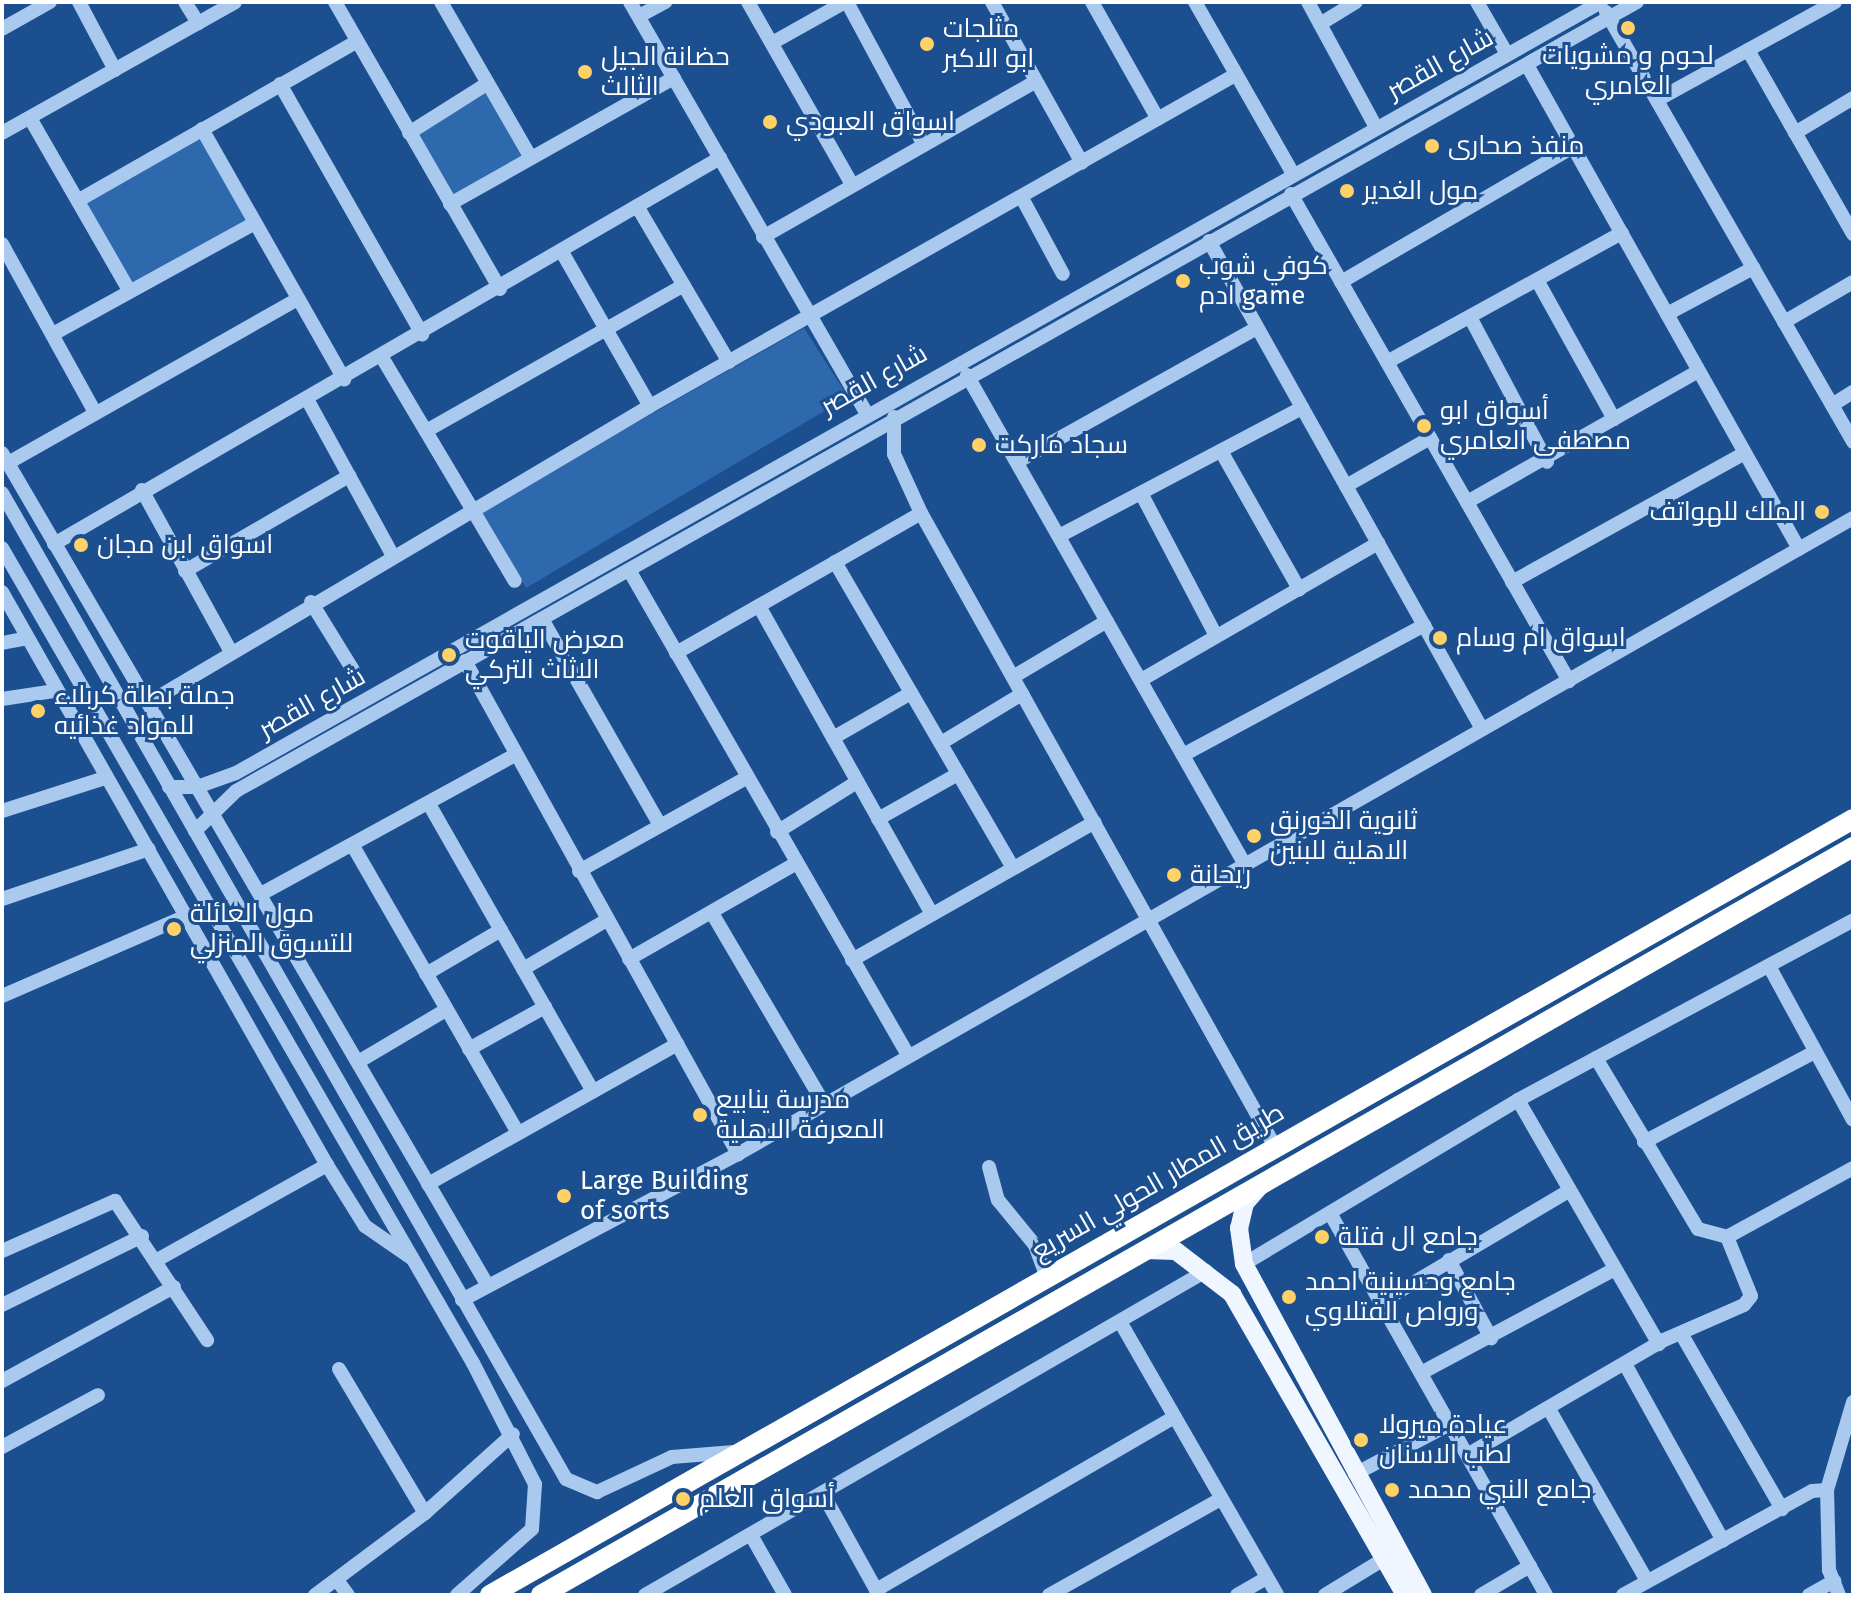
<!DOCTYPE html>
<meta charset="utf-8">
<style>
body{margin:0}
#map{position:relative;width:1855px;height:1597px;overflow:hidden;background:#1b4f8f;font-family:"Fira Sans",Cairo,sans-serif}
div>[style]{position:absolute}
[style*='--x']{left:calc(var(--x)*1px);top:calc(var(--y)*1px);width:calc(var(--w)*1px);rotate:calc(var(--a)*1deg)}
.green>*{inset:0;background:#2e69ad}
.minor>*{height:14px;margin:-7px;padding:0 7px;transform-origin:7px;border-radius:7px;background:#a9c9ee}
.major>*{height:18px;margin:-9px;padding:0 9px;transform-origin:9px;border-radius:9px;background:#f0f6ff}
.highway>*{height:20px;margin:-10px;padding:0 10px;transform-origin:10px;border-radius:10px;background:#fff}
.dots>*{width:22px;height:22px;translate:-50% -50%;box-sizing:border-box;border:4px solid #1b4f8f;border-radius:50%}
span{translate:-50% -50%;white-space:nowrap;text-align:center;line-height:1.15;-webkit-text-stroke:6px #1b4f8f;paint-order:stroke}
.poi-label{font-size:26px;color:#fff}
.left{translate:0 -50%;text-align:left}
.right{translate:-100% -50%;text-align:right}
.street-label{font-size:26px;color:#fff}
.frame{position:absolute;inset:0;border:4px solid #fff;pointer-events:none}
</style>
<div id="map">
<div class="green">
<i style="clip-path:polygon(486px 92px,523px 155px,452px 196px,417px 136px)"></i>
<i style="clip-path:polygon(200px 133px,251px 221px,132px 283px,84px 201px)"></i>
<i style="clip-path:polygon(804px 328px,848px 397px,526px 588px,479px 511px)"></i>
</div>
<div class="minor">
<i style="--x:79;--y:2;--w:77;--a:62.1"></i>
<i style="--x:185;--y:2;--w:25;--a:58"></i>
<i style="--x:335;--y:2;--w:331;--a:60.1"></i>
<i style="--x:441;--y:2;--w:180;--a:60"></i>
<i style="--x:630;--y:2;--w:473;--a:60.1"></i>
<i style="--x:748;--y:2;--w:210;--a:60.3"></i>
<i style="--x:847;--y:2;--w:160;--a:61.7"></i>
<i style="--x:992;--y:2;--w:184;--a:60.8"></i>
<i style="--x:1092;--y:2;--w:134;--a:60.6"></i>
<i style="--x:1195;--y:2;--w:198;--a:60.3"></i>
<i style="--x:1308;--y:2;--w:142;--a:61.5"></i>
<i style="--x:1477;--y:2;--w:60;--a:60"></i>
<i style="--x:1606;--y:12;--w:496;--a:60.1"></i>
<i style="--x:639;--y:16;--w:30;--a:-28"></i>
<i style="--x:1320;--y:24;--w:42;--a:-31.4"></i>
<i style="--x:2;--y:29;--w:55;--a:-29.4"></i>
<i style="--x:772;--y:43;--w:84;--a:-29.3"></i>
<i style="--x:1748;--y:50;--w:212;--a:60.3"></i>
<i style="--x:1527;--y:65;--w:555;--a:60.66"></i>
<i style="--x:280;--y:84;--w:288;--a:60.4"></i>
<i style="--x:1657;--y:100;--w:203;--a:-28.8"></i>
<i style="--x:30;--y:118;--w:198;--a:60.1"></i>
<i style="--x:202;--y:129;--w:288;--a:60.4"></i>
<i style="--x:2;--y:133;--w:267;--a:-29.3"></i>
<i style="--x:409;--y:133;--w:93;--a:-32.3"></i>
<i style="--x:1795;--y:133;--w:68;--a:-31.1"></i>
<i style="--x:1291;--y:194;--w:561;--a:60.28"></i>
<i style="--x:1022;--y:198;--w:86;--a:61.7"></i>
<i style="--x:79;--y:200;--w:319;--a:-29.7"></i>
<i style="--x:450;--y:204;--w:257;--a:-29.4"></i>
<i style="--x:637;--y:206;--w:181;--a:59.5"></i>
<i style="--x:763;--y:237;--w:314;--a:-29.7"></i>
<i style="--x:1209;--y:241;--w:559;--a:60.78"></i>
<i style="--x:2;--y:244;--w:191;--a:61.1"></i>
<i style="--x:562;--y:252;--w:177;--a:60.3"></i>
<i style="--x:1537;--y:280;--w:159;--a:61"></i>
<i style="--x:1341;--y:282;--w:268;--a:-30.2"></i>
<i style="--x:1667;--y:314;--w:98;--a:-28.1"></i>
<i style="--x:1470;--y:317;--w:164;--a:62"></i>
<i style="--x:1784;--y:322;--w:80;--a:-30.1"></i>
<i style="--x:53;--y:334;--w:230;--a:-28.8"></i>
<i style="--x:383;--y:359;--w:258;--a:59.3"></i>
<i style="--x:1387;--y:362;--w:268;--a:-28.8"></i>
<i style="--x:967;--y:375;--w:561;--a:60.42"></i>
<i style="--x:307;--y:399;--w:179;--a:61.3"></i>
<i style="--x:1832;--y:405;--w:25;--a:-32"></i>
<i style="--x:894;--y:417;--w:37;--a:90"></i>
<i style="--x:894;--y:454;--w:65;--a:65.4"></i>
<i style="--x:921;--y:513;--w:724;--a:60.81"></i>
<i style="--x:426;--y:431;--w:296;--a:-29.5"></i>
<i style="--x:1221;--y:451;--w:159;--a:60.5"></i>
<i style="--x:2;--y:453;--w:964;--a:59.74"></i>
<i style="--x:1017;--y:462;--w:275;--a:-29.2"></i>
<i style="--x:8;--y:463;--w:333;--a:-29.5"></i>
<i style="--x:1346;--y:486;--w:97;--a:-29.7"></i>
<i style="--x:142;--y:490;--w:185;--a:61.2"></i>
<i style="--x:2;--y:493;--w:1136;--a:60.23"></i>
<i style="--x:566;--y:1479;--w:34;--a:23"></i>
<i style="--x:597;--y:1492;--w:83;--a:-25"></i>
<i style="--x:672;--y:1457;--w:62;--a:-4.6"></i>
<i style="--x:1141;--y:493;--w:161;--a:62.3"></i>
<i style="--x:1467;--y:502;--w:266;--a:-29.5"></i>
<i style="--x:1059;--y:536;--w:275;--a:-27.8"></i>
<i style="--x:54;--y:544;--w:770;--a:-30.1"></i>
<i style="--x:2;--y:548;--w:941;--a:59.98"></i>
<i style="--x:473;--y:1363;--w:136;--a:62.9"></i>
<i style="--x:535;--y:1484;--w:45;--a:93.8"></i>
<i style="--x:532;--y:1529;--w:100;--a:138.7"></i>
<i style="--x:835;--y:562;--w:354;--a:59.8"></i>
<i style="--x:629;--y:570;--w:560;--a:60.09"></i>
<i style="--x:185;--y:571;--w:190;--a:-30.1"></i>
<i style="--x:1512;--y:582;--w:266;--a:-29"></i>
<i style="--x:2;--y:592;--w:659;--a:60.44"></i>
<i style="--x:327;--y:1165;--w:72;--a:58.1"></i>
<i style="--x:365;--y:1226;--w:55;--a:34.6"></i>
<i style="--x:311;--y:602;--w:80;--a:58.3"></i>
<i style="--x:759;--y:606;--w:353;--a:60.7"></i>
<i style="--x:542;--y:619;--w:237;--a:60.2"></i>
<i style="--x:2;--y:643;--w:26;--a:-11"></i>
<i style="--x:676;--y:653;--w:282;--a:-29.7"></i>
<i style="--x:465;--y:661;--w:564;--a:61.02"></i>
<i style="--x:1013;--y:677;--w:109;--a:-30.8"></i>
<i style="--x:1141;--y:680;--w:274;--a:-30"></i>
<i style="--x:2;--y:699;--w:54;--a:-8.6"></i>
<i style="--x:148;--y:703;--w:583;--a:-30.61"></i>
<i style="--x:650;--y:406;--w:672;--a:-29.5"></i>
<i style="--x:833;--y:738;--w:90;--a:-30"></i>
<i style="--x:941;--y:743;--w:95;--a:-31.2"></i>
<i style="--x:1183;--y:755;--w:274;--a:-28.3"></i>
<i style="--x:169;--y:787;--w:28;--a:0"></i>
<i style="--x:197;--y:787;--w:41;--a:-19.7"></i>
<i style="--x:236;--y:773;--w:1568;--a:-29.46"></i>
<i style="--x:429;--y:804;--w:331;--a:60.3"></i>
<i style="--x:2;--y:811;--w:108;--a:-17.8"></i>
<i style="--x:878;--y:819;--w:92;--a:-29.4"></i>
<i style="--x:195;--y:831;--w:57;--a:-44.3"></i>
<i style="--x:236;--y:791;--w:1608;--a:-29.39"></i>
<i style="--x:777;--y:832;--w:94;--a:-32"></i>
<i style="--x:353;--y:846;--w:331;--a:60.1"></i>
<i style="--x:579;--y:871;--w:191;--a:-29.1"></i>
<i style="--x:261;--y:894;--w:290;--a:-28.7"></i>
<i style="--x:2;--y:899;--w:155;--a:-18.8"></i>
<i style="--x:712;--y:913;--w:221;--a:59.6"></i>
<i style="--x:629;--y:959;--w:191;--a:-29.8"></i>
<i style="--x:852;--y:960;--w:279;--a:-29.6"></i>
<i style="--x:1769;--y:966;--w:175;--a:61.4"></i>
<i style="--x:523;--y:969;--w:97;--a:-30.3"></i>
<i style="--x:426;--y:974;--w:87;--a:-30.4"></i>
<i style="--x:2;--y:996;--w:203;--a:-23.5"></i>
<i style="--x:469;--y:1049;--w:87;--a:-28.9"></i>
<i style="--x:1596;--y:1058;--w:199;--a:59.2"></i>
<i style="--x:1698;--y:1229;--w:30;--a:15"></i>
<i style="--x:1727;--y:1237;--w:144;--a:-28.7"></i>
<i style="--x:358;--y:1062;--w:102;--a:-30.6"></i>
<i style="--x:1518;--y:1100;--w:282;--a:60"></i>
<i style="--x:1644;--y:1142;--w:193;--a:-27.8"></i>
<i style="--x:989;--y:1167;--w:34;--a:75"></i>
<i style="--x:998;--y:1200;--w:58;--a:50.6"></i>
<i style="--x:1035;--y:1245;--w:33;--a:70"></i>
<i style="--x:428;--y:1184;--w:286;--a:-29.3"></i>
<i style="--x:1330;--y:1213;--w:439;--a:60.5"></i>
<i style="--x:2;--y:1251;--w:124;--a:-23.9"></i>
<i style="--x:115;--y:1201;--w:167;--a:56.5"></i>
<i style="--x:157;--y:1260;--w:195;--a:-29.2"></i>
<i style="--x:1449;--y:1260;--w:89;--a:61.7"></i>
<i style="--x:1244;--y:1264;--w:319;--a:-30.9"></i>
<i style="--x:1518;--y:1100;--w:380;--a:-28.2"></i>
<i style="--x:462;--y:1300;--w:312;--a:-27.9"></i>
<i style="--x:738;--y:1154;--w:1284;--a:-29.7"></i>
<i style="--x:1381;--y:1302;--w:218;--a:-30.6"></i>
<i style="--x:2;--y:1305;--w:156;--a:-26.2"></i>
<i style="--x:1122;--y:1325;--w:311;--a:60.1"></i>
<i style="--x:1682;--y:1335;--w:201;--a:60.1"></i>
<i style="--x:1625;--y:1364;--w:202;--a:61"></i>
<i style="--x:339;--y:1369;--w:168;--a:59.2"></i>
<i style="--x:1421;--y:1373;--w:220;--a:-28.2"></i>
<i style="--x:2;--y:1381;--w:196;--a:-28.7"></i>
<i style="--x:1549;--y:1409;--w:198;--a:60.3"></i>
<i style="--x:2;--y:1447;--w:109;--a:-28.4"></i>
<i style="--x:1467;--y:1455;--w:228;--a:-30.3"></i>
<i style="--x:1664;--y:1340;--w:87;--a:-23.6"></i>
<i style="--x:1744;--y:1305;--w:11;--a:-52"></i>
<i style="--x:1751;--y:1296;--w:64;--a:-112.1"></i>
<i style="--x:1355;--y:1474;--w:107;--a:-27.8"></i>
<i style="--x:823;--y:1494;--w:115;--a:61"></i>
<i style="--x:751;--y:1535;--w:69;--a:60.5"></i>
<i style="--x:337;--y:1580;--w:19;--a:54"></i>
<i style="--x:876;--y:1590;--w:345;--a:-30.1"></i>
<i style="--x:315;--y:1595;--w:137;--a:-36.7"></i>
<i style="--x:425;--y:1513;--w:118;--a:-41.9"></i>
<i style="--x:645;--y:1595;--w:648;--a:-30.01"></i>
<i style="--x:1049;--y:1595;--w:197;--a:-29.2"></i>
<i style="--x:1237;--y:1595;--w:34;--a:-30"></i>
<i style="--x:1325;--y:1595;--w:69;--a:-31.4"></i>
<i style="--x:1481;--y:1595;--w:57;--a:-30.6"></i>
<i style="--x:1623;--y:1595;--w:216;--a:-28.8"></i>
<i style="--x:1812;--y:1491;--w:15;--a:-4"></i>
<i style="--x:1809;--y:1595;--w:29;--a:-29"></i>
<i style="--x:1839;--y:1595;--w:27;--a:-112"></i>
<i style="--x:1829;--y:1570;--w:80;--a:-91.4"></i>
<i style="--x:1827;--y:1490;--w:92;--a:-73.5"></i>
</div>
<div class="major">
<i style="--x:1260;--y:1186;--w:23;--a:131"></i>
<i style="--x:1245;--y:1203;--w:26;--a:103"></i>
<i style="--x:1239;--y:1228;--w:36;--a:82"></i>
<i style="--x:1244;--y:1264;--w:376;--a:61.6"></i>
<i style="--x:1145;--y:1250;--w:31;--a:2"></i>
<i style="--x:1176;--y:1251;--w:71;--a:37.5"></i>
<i style="--x:1232;--y:1294;--w:347;--a:60.1"></i>
</div>
<div class="highway">
<i style="--x:490;--y:1595;--w:1568;--a:-29.65"></i>
<i style="--x:541;--y:1595;--w:1510;--a:-29.69"></i>
</div>
<div class="dots">
<i style="left:1628px;top:28px;background:#ffd166"></i>
<i style="left:927px;top:44px;background:#ffd166"></i>
<i style="left:585px;top:72px;background:#ffd166"></i>
<i style="left:770px;top:122px;background:#ffd166"></i>
<i style="left:1432px;top:146px;background:#ffd166"></i>
<i style="left:1347px;top:191px;background:#ffd166"></i>
<i style="left:1183px;top:281px;background:#ffd166"></i>
<i style="left:1424px;top:426px;background:#ffd166"></i>
<i style="left:979px;top:445px;background:#ffd166"></i>
<i style="left:1822px;top:512px;background:#ffd166"></i>
<i style="left:81px;top:545px;background:#ffd166"></i>
<i style="left:1440px;top:638px;background:#ffd166"></i>
<i style="left:449px;top:655px;background:#ffd166"></i>
<i style="left:38px;top:711px;background:#ffd166"></i>
<i style="left:1254px;top:836px;background:#ffd166"></i>
<i style="left:1174px;top:875px;background:#ffd166"></i>
<i style="left:174px;top:929px;background:#ffd166"></i>
<i style="left:700px;top:1115px;background:#ffd166"></i>
<i style="left:564px;top:1196px;background:#ffd166"></i>
<i style="left:1322px;top:1237px;background:#ffd166"></i>
<i style="left:1289px;top:1297px;background:#ffd166"></i>
<i style="left:1361px;top:1440px;background:#ffd166"></i>
<i style="left:1392px;top:1490px;background:#ffd166"></i>
<i style="left:683px;top:1499px;background:#ffd166"></i>
</div>
<div class="poi-label">
<span class="left" style="left:943px;top:44px">مثلجات<br>ابو الاكبر</span>
<span style="left:1628px;top:71px">لحوم و مشويات<br>العامري</span>
<span class="left" style="left:601px;top:72px">حضانة الجيل<br>الثالث</span>
<span class="left" style="left:786px;top:122px">اسواق العبودي</span>
<span class="left" style="left:1448px;top:146px">منفذ صحارى</span>
<span class="left" style="left:1363px;top:191px">مول الغدير</span>
<span class="left" style="left:1199px;top:281px">كوفي شوب<br>ادم game</span>
<span class="left" style="left:1440px;top:426px">أسواق ابو<br>مصطفى العامري</span>
<span class="left" style="left:995px;top:445px">سجاد ماركت</span>
<span class="right" style="left:1806px;top:512px">الملك للهواتف</span>
<span class="left" style="left:97px;top:545px">اسواق ابن مجان</span>
<span class="left" style="left:1456px;top:638px">اسواق ام وسام</span>
<span class="left" style="left:465px;top:655px">معرض الياقوت<br>الاثاث التركي</span>
<span class="left" style="left:54px;top:711px">جملة بطلة كربلاء<br>للمواد غذائيه</span>
<span class="left" style="left:1270px;top:836px">ثانوية الخورنق<br>الاهلية للبنين</span>
<span class="left" style="left:1190px;top:875px">ريحانة</span>
<span class="left" style="left:190px;top:929px">مول العائلة<br>للتسوق المنزلي</span>
<span class="left" style="left:716px;top:1115px">مدرسة ينابيع<br>المعرفة الاهلية</span>
<span class="left" style="left:580px;top:1196px">Large Building<br>of sorts</span>
<span class="left" style="left:1338px;top:1237px">جامع ال فتلة</span>
<span class="left" style="left:1305px;top:1297px">جامع وحسينية احمد<br>ورواص الفتلاوي</span>
<span class="left" style="left:1379px;top:1440px">عيادة ميرولا<br>لطب الاسنان</span>
<span class="left" style="left:1408px;top:1490px">جامع النبي محمد</span>
<span class="left" style="left:699px;top:1499px">أسواق العلم</span>
</div>
<div class="street-label">
<span style="left:1440px;top:64px;rotate:-29deg">شارع القصر</span>
<span style="left:874px;top:380px;rotate:-29deg">شارع القصر</span>
<span style="left:312px;top:703px;rotate:-29deg">شارع القصر</span>
<span style="left:1158px;top:1182px;rotate:-30deg">طريق المطار الحولي السريع</span>
</div>
<div class="frame"></div>
</div>
